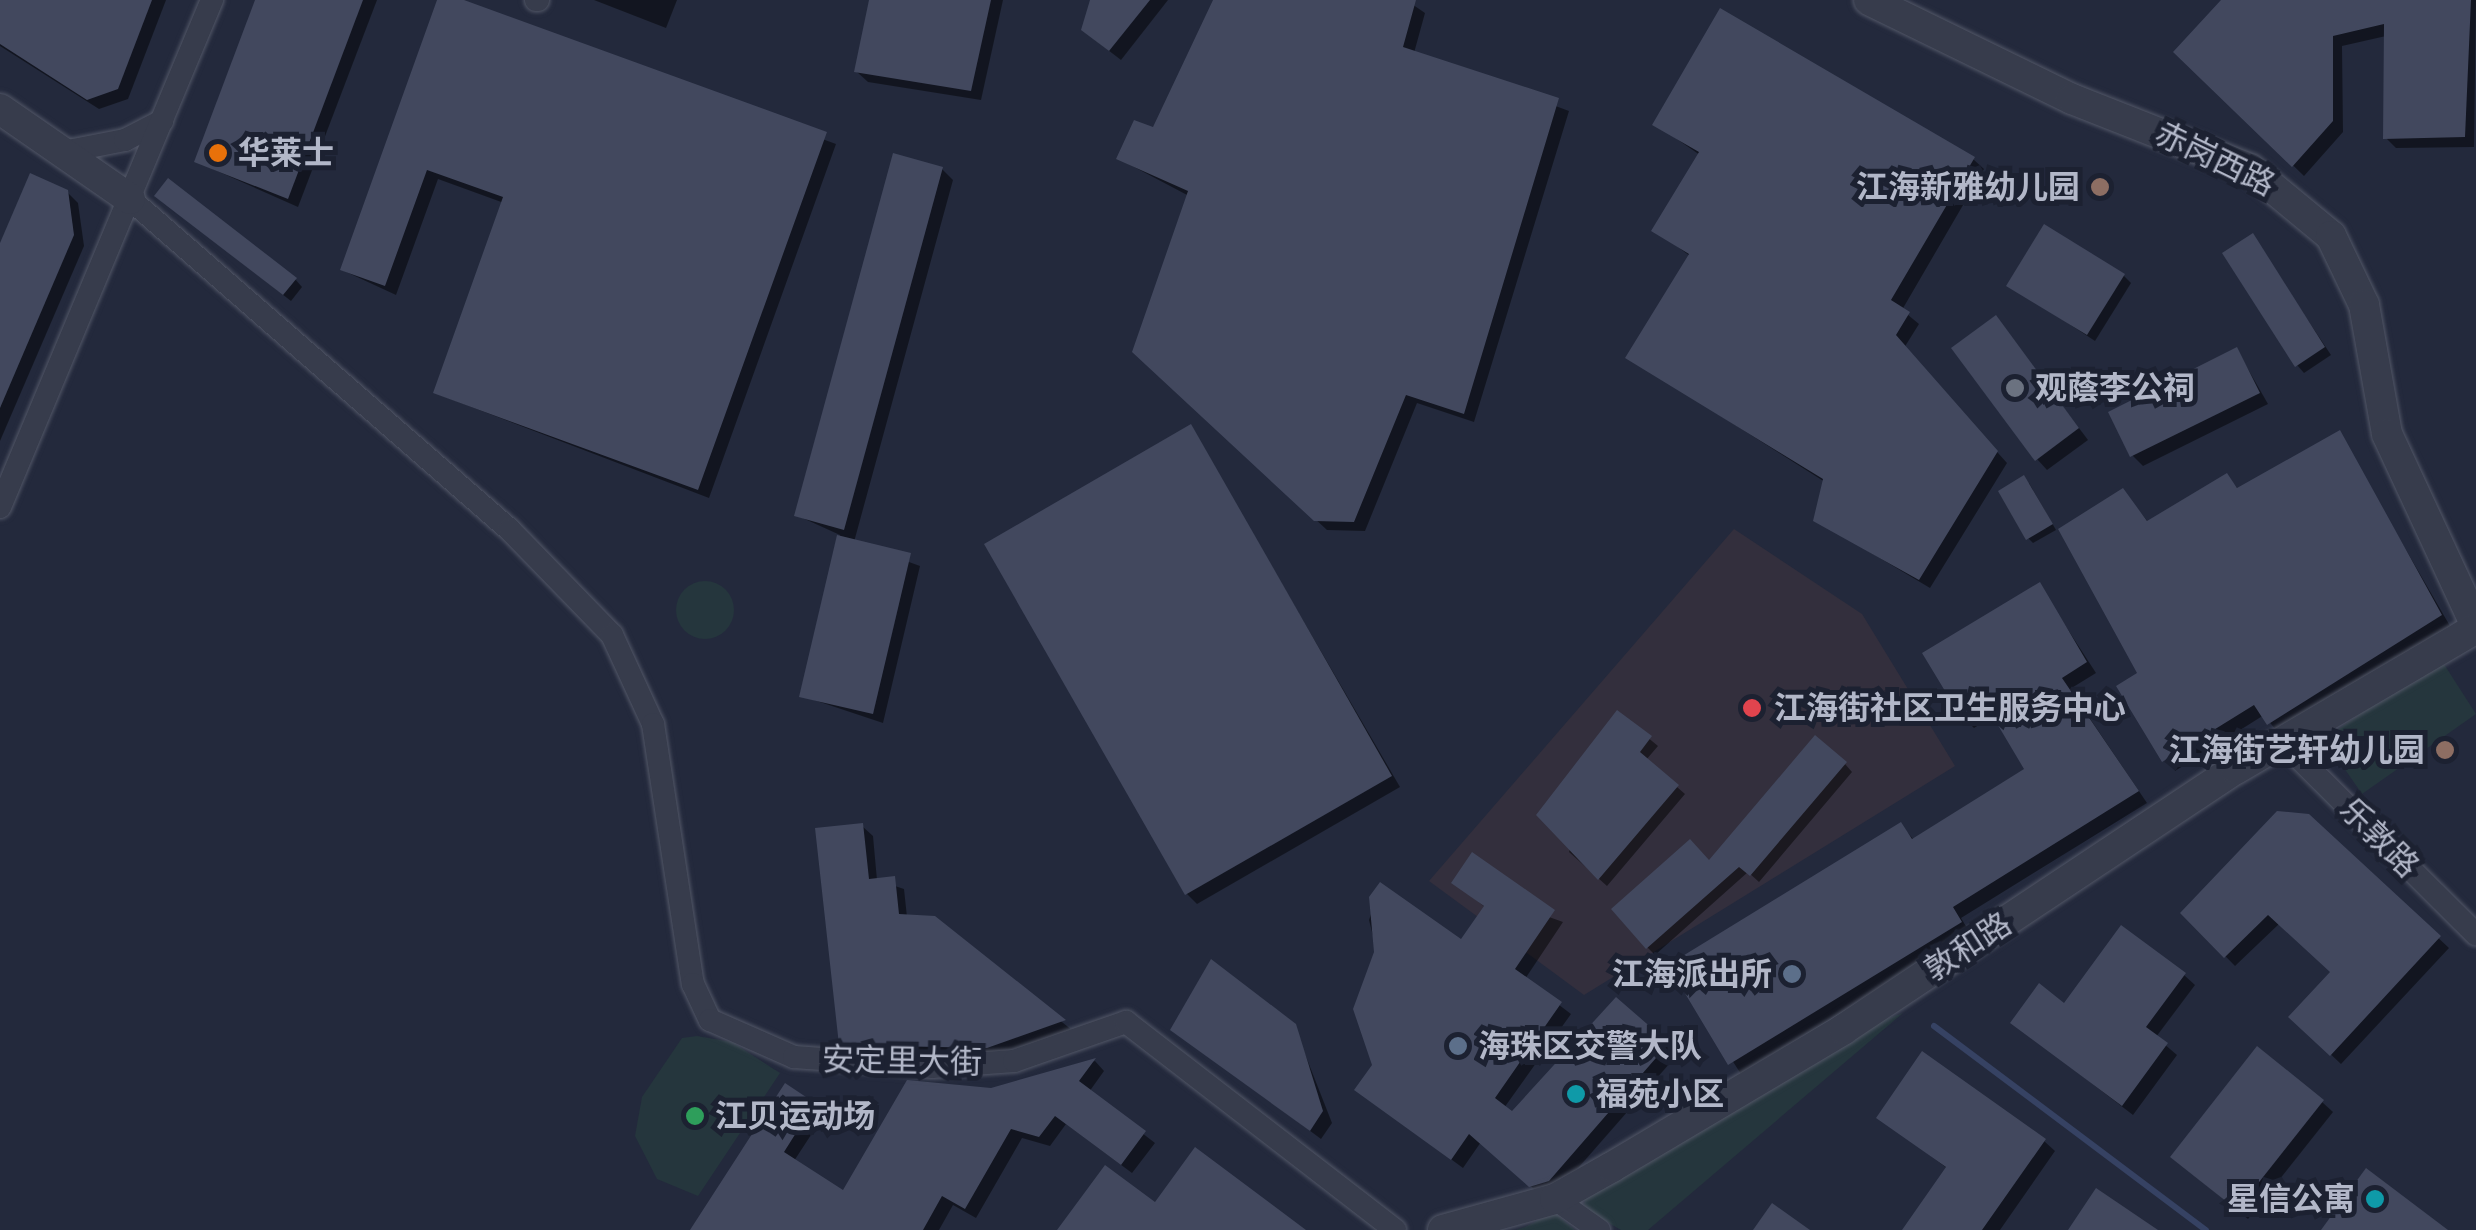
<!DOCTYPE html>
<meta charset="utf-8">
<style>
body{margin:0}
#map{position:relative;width:2476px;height:1230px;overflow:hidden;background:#23293c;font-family:"Fira Sans","Noto Sans SC",sans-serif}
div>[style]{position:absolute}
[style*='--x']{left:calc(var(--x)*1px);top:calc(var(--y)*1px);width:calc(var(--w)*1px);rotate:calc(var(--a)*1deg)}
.medical>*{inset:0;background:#332f3d}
.green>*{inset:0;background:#25363d}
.round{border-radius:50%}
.shadow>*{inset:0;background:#0007}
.stream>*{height:6px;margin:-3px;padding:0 3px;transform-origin:3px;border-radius:3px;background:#364263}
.building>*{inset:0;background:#42485e}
.roads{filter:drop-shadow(0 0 2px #525767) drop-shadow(0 0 2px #525767)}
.minor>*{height:22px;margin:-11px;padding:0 11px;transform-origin:11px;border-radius:11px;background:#373c4c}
.tertiary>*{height:30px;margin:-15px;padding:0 15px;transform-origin:15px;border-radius:15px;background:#373c4c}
.dots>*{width:28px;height:28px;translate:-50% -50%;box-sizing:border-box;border:5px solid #1c2131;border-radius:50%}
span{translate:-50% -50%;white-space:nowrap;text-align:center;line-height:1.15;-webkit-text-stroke:10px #1c2131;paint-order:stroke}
.poi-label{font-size:32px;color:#b2b7c8;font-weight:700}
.left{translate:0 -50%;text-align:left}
.right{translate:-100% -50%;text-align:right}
.street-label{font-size:32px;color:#b2b7c8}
</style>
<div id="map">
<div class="medical">
<i style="clip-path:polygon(1734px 529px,1862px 614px,1955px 766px,1584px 995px,1429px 881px)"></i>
</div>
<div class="green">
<i class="round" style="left:676px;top:581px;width:58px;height:58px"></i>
<i style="clip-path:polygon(2440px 658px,2476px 714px,2362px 794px,2324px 739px)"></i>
<i style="clip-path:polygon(1903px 1013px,1648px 1230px,1621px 1230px,1584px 1209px,1585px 1195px,1852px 1031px)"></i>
<i style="clip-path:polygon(697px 1036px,732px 1042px,780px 1073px,698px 1196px,657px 1179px,635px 1136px,642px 1097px,682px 1038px)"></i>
<i style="clip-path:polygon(1554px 1212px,1575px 1230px,1516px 1230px,1525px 1227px)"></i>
</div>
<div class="shadow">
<i style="clip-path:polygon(0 0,166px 0,128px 99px,99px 109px,0 46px)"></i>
<i style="clip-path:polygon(258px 0,377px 0,298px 207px,197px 162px)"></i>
<i style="clip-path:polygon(440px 0,836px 144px,709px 498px,435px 393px,504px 203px,438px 179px,396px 295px,342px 270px)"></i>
<i style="clip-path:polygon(594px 0,677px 0,666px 28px)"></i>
<i style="clip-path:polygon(872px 0,1003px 0,981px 100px,868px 82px,857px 72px)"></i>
<i style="clip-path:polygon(1093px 0,1168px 0,1121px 60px,1095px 40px)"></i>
<i style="clip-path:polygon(1216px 0,1406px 0,1425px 13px,1414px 53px,1569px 111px,1474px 422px,1417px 403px,1365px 531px,1327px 530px,1146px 362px,1189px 196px,1119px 159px,1154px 130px)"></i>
<i style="clip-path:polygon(2224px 0,2476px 0,2474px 147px,2396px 148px,2386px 138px,2386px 36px,2342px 46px,2343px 132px,2304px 176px,2177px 52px)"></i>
<i style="clip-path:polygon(1655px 124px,1973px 159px,1984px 169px,1902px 310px,1919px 324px,1904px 348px,2007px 463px,1930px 588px,1816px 520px,1825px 482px,1628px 357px,1690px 256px,1655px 230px,1700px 155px)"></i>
<i style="clip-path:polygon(942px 169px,953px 180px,854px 542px,920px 566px,883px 723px,802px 696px,840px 535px,796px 515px)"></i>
<i style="clip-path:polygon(67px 192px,78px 203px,84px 246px,0 441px,0 249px)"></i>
<i style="clip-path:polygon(165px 203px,295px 279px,302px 287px,291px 301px)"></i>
<i style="clip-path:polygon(2252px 236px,2331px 355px,2304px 373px,2297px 365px)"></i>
<i style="clip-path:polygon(2123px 275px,2131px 283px,2095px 341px,2010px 285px)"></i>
<i style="clip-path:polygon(1996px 318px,2088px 440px,2047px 470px,2037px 459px)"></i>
<i style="clip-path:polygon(2237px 350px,2268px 404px,2143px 466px,2132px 455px)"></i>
<i style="clip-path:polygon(1191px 428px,1400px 787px,1197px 904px,1187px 894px)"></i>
<i style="clip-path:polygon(2339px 434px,2450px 626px,2279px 734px,2264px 715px,2175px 771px,2140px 674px,2123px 491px,2149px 523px,2227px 476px,2239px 490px)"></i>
<i style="clip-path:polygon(2029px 483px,2056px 530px,2033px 543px,2028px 538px)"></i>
<i style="clip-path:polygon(2039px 585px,2096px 673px,2070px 689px,2147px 803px,1961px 918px,1970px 933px,1741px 1074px,1671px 966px,1901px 825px,1914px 840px,2027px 770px,1995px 715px,1974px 728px,1964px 718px)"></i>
<i style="clip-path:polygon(1618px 713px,1658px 746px,1646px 760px,1685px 794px,1607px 886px,1569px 852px)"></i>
<i style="clip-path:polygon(1845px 764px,1852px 772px,1759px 882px,1748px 872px,1655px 955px,1647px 947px,1709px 863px)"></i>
<i style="clip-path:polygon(2308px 816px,2449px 948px,2341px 1064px,2291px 1017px,2333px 972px,2280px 923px,2235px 966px,2183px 913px)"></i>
<i style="clip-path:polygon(862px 826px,873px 836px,877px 880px,904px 889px,907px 917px,934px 918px,1073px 1031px,999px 1057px,852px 1055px,841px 1044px)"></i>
<i style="clip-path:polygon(1455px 883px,1563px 922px,1525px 979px,1571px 1014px,1504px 1108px,1512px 1115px,1667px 1045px,1677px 1055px,1558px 1191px,1542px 1196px,1481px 1142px,1463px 1168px,1357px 1090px,1375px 1065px,1377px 952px,1369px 920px,1381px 885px,1461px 942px,1486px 908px)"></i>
<i style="clip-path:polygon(2184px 975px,2195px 985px,2156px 1037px,2177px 1055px,2133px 1115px,2013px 1023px)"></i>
<i style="clip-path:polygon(1294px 1026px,1332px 1123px,1321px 1139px,1173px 1029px)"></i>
<i style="clip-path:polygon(1095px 1061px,1104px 1071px,1089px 1092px,1155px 1143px,1132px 1173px,1066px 1124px,1050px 1146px,1022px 1138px,976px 1218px,953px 1205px,939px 1230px,693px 1230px,814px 1105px,824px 1115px,794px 1161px,844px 1194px,991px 1090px)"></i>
<i style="clip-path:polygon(2322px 1102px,2333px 1112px,2248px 1219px,2184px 1167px)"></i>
<i style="clip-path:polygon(1879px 1117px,2044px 1141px,2055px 1151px,2000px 1230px,1905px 1230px,1948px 1169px)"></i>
</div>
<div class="stream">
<i style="--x:1934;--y:1026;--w:340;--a:36.9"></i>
</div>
<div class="building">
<i style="clip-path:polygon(0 0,152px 0,118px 89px,87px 100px,0 44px)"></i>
<i style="clip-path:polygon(255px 0,363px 0,288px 199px,194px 162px)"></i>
<i style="clip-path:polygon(437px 0,464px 0,827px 132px,698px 490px,433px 393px,503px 197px,427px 170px,385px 286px,340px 270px)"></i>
<i style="clip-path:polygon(869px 0,991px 0,971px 91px,854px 72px)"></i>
<i style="clip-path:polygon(1090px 0,1150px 0,1109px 51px,1081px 30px)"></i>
<i style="clip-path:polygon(1213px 0,1416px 0,1403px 47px,1559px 98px,1464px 414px,1406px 395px,1354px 522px,1314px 521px,1132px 352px,1188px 191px,1116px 159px,1134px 120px,1153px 127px)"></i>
<i style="clip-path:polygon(2221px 0,2471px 0,2465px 137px,2383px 139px,2384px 24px,2333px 36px,2333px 121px,2292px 167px,2173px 52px)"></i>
<i style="clip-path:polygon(1720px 8px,1975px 157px,1891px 300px,1910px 312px,1896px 335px,1998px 451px,1919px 580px,1813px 521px,1823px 479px,1625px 358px,1689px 254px,1651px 231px,1699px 152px,1652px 125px)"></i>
<i style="clip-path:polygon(893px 153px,943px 167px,844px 530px,794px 516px)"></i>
<i style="clip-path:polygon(30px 173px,68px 190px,74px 235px,0 408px,0 243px)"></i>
<i style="clip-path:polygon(168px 178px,297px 278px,283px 295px,154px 196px)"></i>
<i style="clip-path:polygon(2044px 224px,2125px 274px,2087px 335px,2006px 286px)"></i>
<i style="clip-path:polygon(2253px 233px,2325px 347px,2295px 367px,2222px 253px)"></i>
<i style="clip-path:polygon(1996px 315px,2079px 428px,2035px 461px,1951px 348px)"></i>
<i style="clip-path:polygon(2237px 347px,2260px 393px,2130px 457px,2108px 412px)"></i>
<i style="clip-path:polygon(1191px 424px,1392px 776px,1185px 895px,984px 544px)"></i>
<i style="clip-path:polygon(2340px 430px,2442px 615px,2267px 725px,2254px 705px,2162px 762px,2116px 686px,2137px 673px,2058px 529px,2123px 488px,2147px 521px,2227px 473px,2237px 488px)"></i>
<i style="clip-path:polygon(2024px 475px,2053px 524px,2026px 540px,1998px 491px)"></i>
<i style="clip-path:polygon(837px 535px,911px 553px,873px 714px,799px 697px)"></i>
<i style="clip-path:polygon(2040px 582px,2087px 662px,2062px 678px,2139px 791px,1953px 907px,1962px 922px,1728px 1065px,1668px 965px,1901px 822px,1912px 839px,2024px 769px,1986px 705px,1962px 719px,1922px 653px)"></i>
<i style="clip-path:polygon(1617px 710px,1652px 736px,1640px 752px,1679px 785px,1598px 880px,1536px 815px)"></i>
<i style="clip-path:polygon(1815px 735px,1847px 762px,1750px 876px,1739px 867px,1646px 949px,1611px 909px,1690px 839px,1709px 860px)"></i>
<i style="clip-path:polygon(2277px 811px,2309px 814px,2441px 936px,2330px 1056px,2288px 1017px,2330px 972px,2268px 915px,2224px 958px,2180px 913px)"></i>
<i style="clip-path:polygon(863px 823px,869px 879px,895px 876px,899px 914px,935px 916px,1066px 1020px,987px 1048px,839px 1045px,815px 828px)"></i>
<i style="clip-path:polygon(1472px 852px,1555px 910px,1515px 969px,1562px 1002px,1495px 1098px,1512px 1111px,1616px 997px,1669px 1043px,1549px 1181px,1529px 1187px,1469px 1134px,1451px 1160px,1354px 1090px,1372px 1065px,1353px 1009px,1374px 952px,1369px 897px,1380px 882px,1461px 939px,1484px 906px,1451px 883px)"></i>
<i style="clip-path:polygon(2121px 925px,2186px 973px,2146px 1027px,2168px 1043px,2122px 1106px,2010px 1023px,2039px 983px,2064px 1003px)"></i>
<i style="clip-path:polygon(1211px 959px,1296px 1024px,1323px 1111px,1310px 1131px,1170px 1030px)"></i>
<i style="clip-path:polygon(2257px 1046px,2324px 1100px,2237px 1210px,2170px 1157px)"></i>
<i style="clip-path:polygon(1922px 1051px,2046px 1139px,1982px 1230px,1902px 1230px,1946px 1167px,1876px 1118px)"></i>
<i style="clip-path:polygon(1096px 1058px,1079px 1081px,1146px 1131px,1121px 1165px,1055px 1116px,1039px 1137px,1011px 1129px,965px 1209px,942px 1196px,923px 1230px,690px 1230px,785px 1083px,815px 1103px,784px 1152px,843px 1190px,907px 1080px,991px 1088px)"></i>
<i style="clip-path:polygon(1195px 1147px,1306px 1230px,1057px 1230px,1105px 1165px,1155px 1202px)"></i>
<i style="clip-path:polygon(2366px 1168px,2448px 1230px,2321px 1230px)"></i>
<i style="clip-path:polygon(2096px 1188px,2158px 1230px,2068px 1230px)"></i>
<i style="clip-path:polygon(1772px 1203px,1810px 1230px,1753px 1230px)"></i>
</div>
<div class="roads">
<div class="minor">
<i style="--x:536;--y:0;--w:2;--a:0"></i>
<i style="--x:63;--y:152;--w:63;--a:-11"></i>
<i style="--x:125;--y:140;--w:42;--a:-27.2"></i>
<i style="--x:130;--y:199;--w:504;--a:41.06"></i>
<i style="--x:510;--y:530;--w:146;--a:45.8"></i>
<i style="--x:612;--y:635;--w:98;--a:65.3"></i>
<i style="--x:653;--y:724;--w:263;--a:81.3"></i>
<i style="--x:693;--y:984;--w:40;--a:65"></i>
<i style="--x:710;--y:1020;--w:92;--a:23.8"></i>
<i style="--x:794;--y:1057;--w:138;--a:4.1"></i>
<i style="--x:932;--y:1067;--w:82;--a:-4.2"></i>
<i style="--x:1014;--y:1061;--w:119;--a:-19.2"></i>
<i style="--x:1126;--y:1022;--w:340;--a:37.7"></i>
<i style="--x:0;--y:507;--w:550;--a:-67.31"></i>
<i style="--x:2282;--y:741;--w:274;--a:44.9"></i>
<i style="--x:1555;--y:1199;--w:54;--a:35.2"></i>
</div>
<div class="tertiary">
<i style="--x:1869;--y:0;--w:226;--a:26"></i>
<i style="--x:2072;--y:99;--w:191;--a:21.5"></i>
<i style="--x:2250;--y:169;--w:105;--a:39.6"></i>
<i style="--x:2331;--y:236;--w:76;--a:64.4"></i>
<i style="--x:2364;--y:305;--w:131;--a:79.9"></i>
<i style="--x:2387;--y:434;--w:212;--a:65.1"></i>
<i style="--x:0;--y:109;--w:158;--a:34.7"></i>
<i style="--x:1443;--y:1230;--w:116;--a:-15.5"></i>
<i style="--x:1555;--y:1199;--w:65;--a:-29.3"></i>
<i style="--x:1612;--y:1167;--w:270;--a:-30.7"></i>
<i style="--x:1844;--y:1029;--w:470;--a:-33.6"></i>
<i style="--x:2236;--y:769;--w:278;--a:-30.4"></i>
</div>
</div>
<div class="dots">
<i style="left:218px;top:153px;background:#e8710a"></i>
<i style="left:2100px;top:187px;background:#8d6e63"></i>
<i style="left:2015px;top:388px;background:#6b7280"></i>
<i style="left:1752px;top:708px;background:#e0444e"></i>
<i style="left:2445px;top:750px;background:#8d6e63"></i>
<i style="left:1792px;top:974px;background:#5c6f8a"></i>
<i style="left:1458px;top:1046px;background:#5c6f8a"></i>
<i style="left:1576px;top:1094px;background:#0f9aa8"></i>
<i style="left:695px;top:1116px;background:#2e9e5b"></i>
<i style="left:2375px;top:1199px;background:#0f9aa8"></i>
</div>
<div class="poi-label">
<span class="left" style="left:238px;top:153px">华莱士</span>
<span class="right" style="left:2080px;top:187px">江海新雅幼儿园</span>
<span class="left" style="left:2035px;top:388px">观蔭李公祠</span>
<span class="left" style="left:1774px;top:708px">江海街社区卫生服务中心</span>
<span class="right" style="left:2425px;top:750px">江海街艺轩幼儿园</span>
<span class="right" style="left:1772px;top:974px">江海派出所</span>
<span class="left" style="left:1478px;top:1046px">海珠区交警大队</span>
<span class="left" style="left:1596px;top:1094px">福苑小区</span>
<span class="left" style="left:715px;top:1116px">江贝运动场</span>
<span class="right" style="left:2355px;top:1199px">星信公寓</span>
</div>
<div class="street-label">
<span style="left:2215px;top:159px;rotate:26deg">赤岗西路</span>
<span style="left:2379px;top:838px;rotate:45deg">乐敦路</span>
<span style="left:1968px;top:947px;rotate:-33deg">敦和路</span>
<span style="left:902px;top:1061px;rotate:1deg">安定里大街</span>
</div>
</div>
